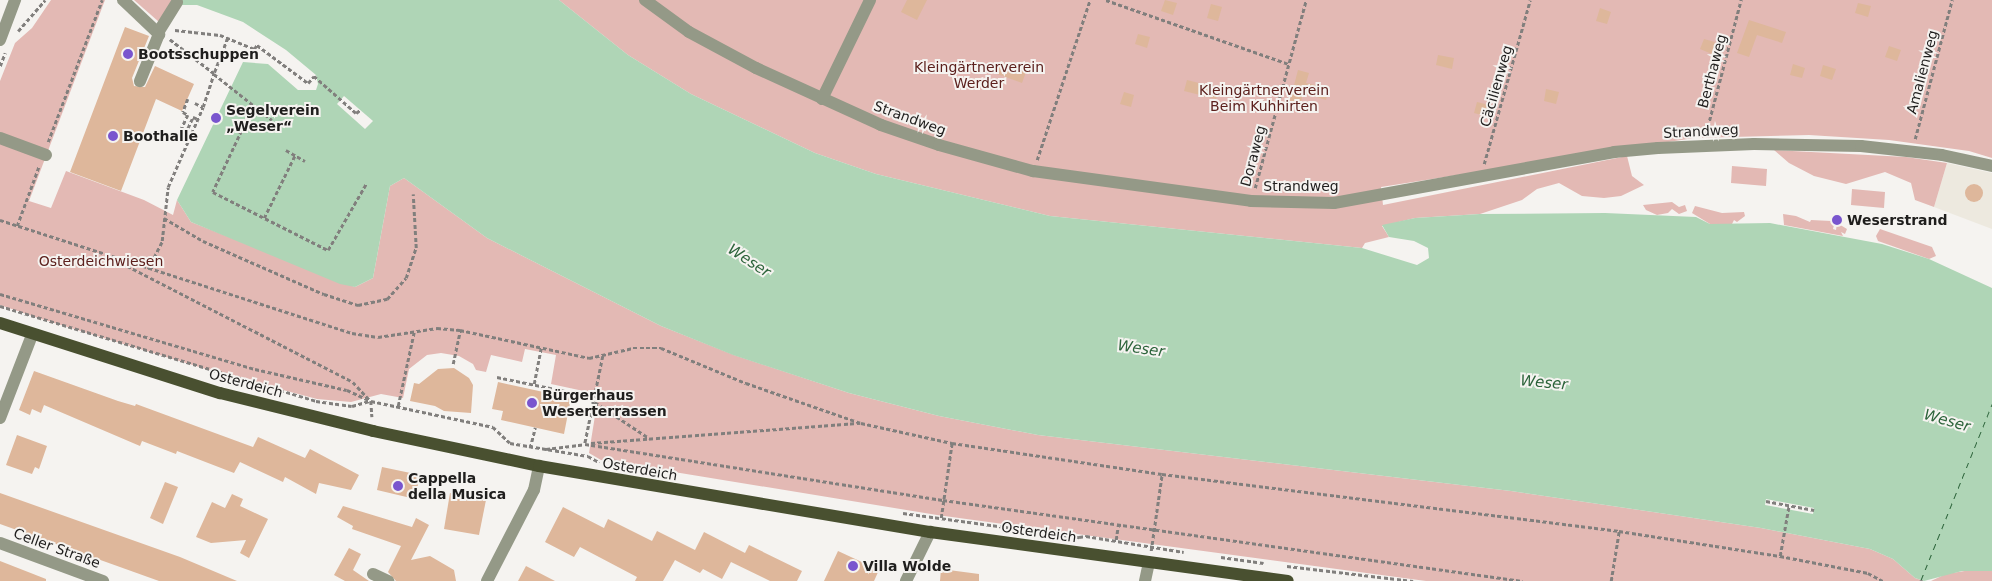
<!DOCTYPE html>
<meta charset="utf-8">
<style>
body{margin:0}
#map{position:relative;width:1992px;height:581px;overflow:hidden;background:#f5f3f0;font-family:"DejaVu Sans",sans-serif}
div>[style]{position:absolute}
[style*='--x']{left:calc(var(--x)*1px);top:calc(var(--y)*1px);width:calc(var(--w)*1px);rotate:calc(var(--a)*1deg)}
.built>*{inset:0;background:#ede9df}
.green>*{inset:0;background:#e3b9b4}
.water>*{inset:0;background:#afd5b6}
.pier>*{inset:0;background:#f5f3f0}
.ferry>*{height:1px;margin-top:-0.5px;transform-origin:0;background:repeating-linear-gradient(90deg,#2d643b 0 6px,transparent 0 11px)}
.building>*{inset:0;background:#deb79b}
.round{border-radius:50%}
.path>*{height:2.5px;margin-top:-1.25px;transform-origin:0;background:repeating-linear-gradient(90deg,#817f7d 0 4px,transparent 0 6.5px)}
.minor>*{height:12px;margin:-6px;padding:0 6px;transform-origin:6px;border-radius:6px;background:#949987}
.major>*{height:12px;margin:-6px;padding:0 6px;transform-origin:6px;border-radius:6px;background:#495030}
.dots>*{width:14px;height:14px;translate:-50% -50%;box-sizing:border-box;border:2px solid #f5f3f0;border-radius:50%}
span{translate:-50% -50%;white-space:nowrap;text-align:center;line-height:1.15;-webkit-text-stroke:4px #f5f3f0;paint-order:stroke}
.poi-label{font-size:14px;color:#1f1e1d;font-weight:700}
.left{translate:0 -50%;text-align:left}
.park-label{font-size:14px;color:#5c201d}
.street-label{font-size:14px;color:#1f1e1d}
.water-label{font-size:15px;color:#2d643b;font-style:italic}
</style>
<div id="map">
<div class="built">
<i style="clip-path:polygon(1947px 163px,1992px 173px,1992px 229px,1934px 207px)"></i>
</div>
<div class="green">
<i style="clip-path:polygon(51px 0,105px 0,29px 201px,51px 208px,66px 171px,144px 200px,173px 215px,177px 200px,191px 222px,355px 287px,373px 278px,390px 186px,404px 178px,487px 238px,661px 326px,734px 355px,849px 393px,939px 416px,1038px 435px,1511px 491px,1761px 528px,1870px 549px,1893px 559px,1915px 578px,1924px 581px,1426px 581px,937px 515px,601px 460px,589px 453px,598px 397px,588px 392px,551px 384px,556px 355px,525px 349px,522px 362px,491px 355px,486px 372px,476px 370px,473px 364px,459px 356px,441px 353px,427px 355px,409px 369px,403px 398px,381px 394px,351px 402px,317px 399px,219px 373px,38px 318px,0 305px,0 81px,15px 43px,32px 28px)"></i>
<i style="clip-path:polygon(134px 0,174px 0,159px 22px)"></i>
<i style="clip-path:polygon(559px 0,1992px 0,1992px 158px,1969px 151px,1889px 140px,1809px 135px,1694px 138px,1381px 187px,1383px 205px,1627px 156px,1632px 176px,1644px 185px,1621px 196px,1604px 198px,1582px 196px,1559px 183px,1537px 189px,1522px 200px,1480px 214px,1415px 218px,1382px 226px,1389px 237px,1365px 243px,1362px 248px,1050px 216px,876px 174px,815px 153px,691px 94px,628px 55px)"></i>
<i style="clip-path:polygon(1774px 150px,1906px 157px,1947px 163px,1934px 207px,1915px 200px,1911px 183px,1885px 172px,1846px 184px,1814px 176px,1789px 163px)"></i>
<i style="clip-path:polygon(1732px 166px,1767px 169px,1766px 186px,1731px 183px)"></i>
<i style="clip-path:polygon(1852px 189px,1885px 192px,1884px 208px,1851px 205px)"></i>
<i style="clip-path:polygon(1672px 202px,1679px 207px,1685px 205px,1687px 211px,1679px 214px,1672px 209px,1668px 213px,1657px 215px,1646px 210px,1643px 205px)"></i>
<i style="clip-path:polygon(1695px 206px,1722px 213px,1744px 212px,1745px 216px,1737px 222px,1734px 220px,1732px 224px,1710px 224px,1692px 213px)"></i>
<i style="clip-path:polygon(1783px 214px,1796px 216px,1810px 222px,1811px 220px,1831px 221px,1834px 225px,1833px 229px,1836px 230px,1837px 223px,1847px 229px,1845px 234px,1841px 232px,1843px 236px,1784px 225px)"></i>
<i style="clip-path:polygon(1880px 229px,1932px 247px,1936px 256px,1929px 259px,1878px 241px,1876px 236px)"></i>
<i style="clip-path:polygon(1977px 569px,1992px 571px,1992px 581px,1931px 581px,1946px 574px)"></i>
</div>
<div class="water">
<i style="clip-path:polygon(174px 0,559px 0,628px 55px,691px 94px,815px 153px,876px 174px,1050px 216px,1362px 248px,1417px 265px,1429px 258px,1428px 248px,1414px 241px,1389px 237px,1382px 225px,1415px 218px,1480px 214px,1605px 213px,1696px 217px,1710px 224px,1770px 223px,1882px 244px,1929px 259px,1992px 288px,1992px 571px,1962px 571px,1924px 581px,1915px 578px,1893px 559px,1870px 549px,1761px 528px,1511px 491px,1038px 435px,939px 416px,849px 393px,733px 355px,661px 326px,487px 238px,404px 178px,390px 186px,373px 278px,355px 287px,340px 284px,191px 222px,177px 200px,243px 62px,268px 64px,298px 90px,316px 90px,318px 84px,316px 75px,286px 50px,243px 22px,197px 5px,180px 5px)"></i>
</div>
<div class="pier">
<i style="clip-path:polygon(344px 96px,373px 121px,365px 129px,337px 104px)"></i>
<i style="clip-path:polygon(1766px 499px,1814px 508px,1813px 514px,1765px 505px)"></i>
</div>
<div class="ferry">
<i style="--x:1921;--y:580;--w:190;--a:-68"></i>
</div>
<div class="building">
<i style="clip-path:polygon(907px 0,927px 0,917px 20px,901px 12px)"></i>
<i style="clip-path:polygon(1165px 0,1177px 3px,1173px 15px,1161px 11px)"></i>
<i style="clip-path:polygon(1858px 3px,1871px 6px,1868px 17px,1855px 13px)"></i>
<i style="clip-path:polygon(1211px 4px,1222px 7px,1218px 21px,1207px 18px)"></i>
<i style="clip-path:polygon(1600px 8px,1611px 12px,1607px 24px,1596px 21px)"></i>
<i style="clip-path:polygon(1749px 20px,1786px 32px,1782px 43px,1757px 35px,1749px 57px,1737px 53px)"></i>
<i style="clip-path:polygon(125px 27px,149px 36px,132px 78px,134px 86px,145px 87px,155px 66px,194px 84px,182px 111px,156px 99px,121px 191px,70px 172px)"></i>
<i style="clip-path:polygon(1138px 34px,1150px 37px,1147px 48px,1135px 44px)"></i>
<i style="clip-path:polygon(1704px 39px,1715px 42px,1712px 54px,1700px 49px)"></i>
<i style="clip-path:polygon(1889px 46px,1901px 50px,1897px 61px,1885px 57px)"></i>
<i style="clip-path:polygon(1438px 55px,1454px 58px,1452px 69px,1436px 65px)"></i>
<i style="clip-path:polygon(998px 62px,1026px 72px,1022px 83px,994px 73px)"></i>
<i style="clip-path:polygon(1793px 64px,1805px 68px,1802px 78px,1790px 75px)"></i>
<i style="clip-path:polygon(1823px 65px,1836px 69px,1832px 80px,1820px 76px)"></i>
<i style="clip-path:polygon(1298px 70px,1309px 73px,1306px 83px,1329px 88px,1326px 100px,1303px 93px,1300px 107px,1289px 104px)"></i>
<i style="clip-path:polygon(1187px 80px,1219px 88px,1216px 99px,1184px 91px)"></i>
<i style="clip-path:polygon(1546px 89px,1559px 92px,1556px 104px,1544px 101px)"></i>
<i style="clip-path:polygon(1124px 92px,1134px 95px,1131px 107px,1120px 104px)"></i>
<i style="clip-path:polygon(1477px 102px,1489px 105px,1485px 116px,1474px 113px)"></i>
<i class="round" style="left:1965px;top:184px;width:18px;height:18px"></i>
<i style="clip-path:polygon(454px 368px,469px 378px,473px 385px,471px 413px,444px 411px,435px 406px,410px 401px,414px 383px,419px 384px,438px 369px)"></i>
<i style="clip-path:polygon(34px 371px,118px 401px,135px 406px,136px 404px,253px 447px,258px 437px,305px 458px,310px 449px,359px 475px,351px 490px,319px 483px,316px 494px,285px 477px,283px 482px,240px 462px,234px 473px,177px 451px,176px 454px,142px 441px,140px 446px,44px 405px,41px 413px,32px 409px,30px 415px,19px 410px)"></i>
<i style="clip-path:polygon(498px 382px,571px 398px,564px 434px,501px 420px,503px 411px,492px 409px)"></i>
<i style="clip-path:polygon(17px 435px,47px 446px,39px 469px,35px 467px,32px 474px,6px 465px)"></i>
<i style="clip-path:polygon(382px 467px,420px 475px,415px 499px,377px 490px)"></i>
<i style="clip-path:polygon(165px 482px,178px 487px,163px 524px,150px 518px)"></i>
<i style="clip-path:polygon(0 493px,180px 557px,237px 581px,159px 581px,0 524px)"></i>
<i style="clip-path:polygon(450px 493px,486px 500px,479px 535px,444px 529px)"></i>
<i style="clip-path:polygon(232px 494px,243px 499px,240px 506px,268px 519px,249px 558px,240px 553px,246px 540px,211px 543px,196px 537px,212px 502px,225px 508px)"></i>
<i style="clip-path:polygon(343px 506px,412px 527px,416px 518px,429px 525px,411px 560px,430px 556px,454px 570px,456px 581px,396px 581px,388px 572px,401px 546px,352px 529px,353px 526px,337px 517px)"></i>
<i style="clip-path:polygon(563px 507px,604px 528px,608px 519px,652px 541px,657px 531px,695px 550px,704px 532px,745px 553px,749px 545px,802px 571px,797px 581px,770px 581px,731px 562px,722px 579px,703px 569px,700px 573px,675px 560px,663px 581px,635px 581px,637px 577px,580px 547px,574px 557px,545px 542px)"></i>
<i style="clip-path:polygon(349px 548px,361px 554px,353px 570px,369px 581px,345px 581px,334px 575px)"></i>
<i style="clip-path:polygon(838px 551px,879px 570px,874px 581px,824px 581px)"></i>
<i style="clip-path:polygon(0 561px,46px 579px,46px 581px,0 581px)"></i>
<i style="clip-path:polygon(526px 566px,555px 581px,518px 581px)"></i>
<i style="clip-path:polygon(941px 569px,979px 574px,979px 581px,940px 581px)"></i>
</div>
<div class="path">
<i style="--x:1106;--y:0;--w:194;--a:19.3"></i>
<i style="--x:175;--y:30;--w:45;--a:6.3"></i>
<i style="--x:220;--y:35;--w:37;--a:22"></i>
<i style="--x:254;--y:49;--w:5;--a:-53"></i>
<i style="--x:257;--y:45;--w:64;--a:36.7"></i>
<i style="--x:308;--y:83;--w:9;--a:-49"></i>
<i style="--x:314;--y:76;--w:56;--a:41.4"></i>
<i style="--x:356;--y:113;--w:5;--a:-37"></i>
<i style="--x:18;--y:31;--w:41;--a:-48.9"></i>
<i style="--x:228;--y:38;--w:39;--a:111"></i>
<i style="--x:214;--y:74;--w:74;--a:38.4"></i>
<i style="--x:0;--y:66;--w:14;--a:-69"></i>
<i style="--x:188;--y:99;--w:14;--a:111"></i>
<i style="--x:183;--y:112;--w:6;--a:31"></i>
<i style="--x:188;--y:115;--w:19;--a:115"></i>
<i style="--x:180;--y:132;--w:5;--a:22"></i>
<i style="--x:185;--y:134;--w:19;--a:-65"></i>
<i style="--x:193;--y:117;--w:5;--a:22"></i>
<i style="--x:195;--y:103;--w:9;--a:27"></i>
<i style="--x:253;--y:107;--w:94;--a:115.2"></i>
<i style="--x:213;--y:192;--w:129;--a:26.8"></i>
<i style="--x:328;--y:250;--w:76;--a:-60.1"></i>
<i style="--x:1706;--y:133;--w:138;--a:-75.3"></i>
<i style="--x:1915;--y:139;--w:144;--a:-75.1"></i>
<i style="--x:48;--y:142;--w:152;--a:-69.2"></i>
<i style="--x:286;--y:150;--w:22;--a:30"></i>
<i style="--x:1037;--y:160;--w:169;--a:-71.7"></i>
<i style="--x:1484;--y:164;--w:170;--a:-74.3"></i>
<i style="--x:1255;--y:188;--w:195;--a:-74.8"></i>
<i style="--x:164;--y:218;--w:45;--a:30.5"></i>
<i style="--x:203;--y:241;--w:132;--a:23.7"></i>
<i style="--x:324;--y:294;--w:36;--a:18"></i>
<i style="--x:358;--y:305;--w:30;--a:-12"></i>
<i style="--x:387;--y:299;--w:28;--a:-48"></i>
<i style="--x:406;--y:278;--w:32;--a:-72"></i>
<i style="--x:416;--y:248;--w:54;--a:-93.2"></i>
<i style="--x:264;--y:218;--w:70;--a:-63.8"></i>
<i style="--x:0;--y:220;--w:370;--a:17.8"></i>
<i style="--x:352;--y:333;--w:26;--a:9"></i>
<i style="--x:378;--y:337;--w:60;--a:-8.7"></i>
<i style="--x:437;--y:328;--w:23;--a:5"></i>
<i style="--x:460;--y:330;--w:132;--a:12.2"></i>
<i style="--x:589;--y:358;--w:45;--a:-12.8"></i>
<i style="--x:633;--y:348;--w:28;--a:0"></i>
<i style="--x:661;--y:348;--w:92;--a:22.4"></i>
<i style="--x:746;--y:383;--w:122;--a:19.2"></i>
<i style="--x:861;--y:423;--w:93;--a:12.4"></i>
<i style="--x:952;--y:443;--w:212;--a:8.4"></i>
<i style="--x:1162;--y:474;--w:461;--a:7.1"></i>
<i style="--x:1619;--y:531;--w:163;--a:8.8"></i>
<i style="--x:1780;--y:556;--w:90;--a:10.9"></i>
<i style="--x:1868;--y:573;--w:17;--a:28"></i>
<i style="--x:17;--y:226;--w:64;--a:-69.9"></i>
<i style="--x:110;--y:257;--w:273;--a:27.2"></i>
<i style="--x:353;--y:382;--w:26;--a:47"></i>
<i style="--x:371;--y:401;--w:16;--a:86"></i>
<i style="--x:148;--y:269;--w:31;--a:-63"></i>
<i style="--x:162;--y:241;--w:54;--a:-83.7"></i>
<i style="--x:168;--y:187;--w:87;--a:-66.4"></i>
<i style="--x:203;--y:107;--w:35;--a:-72"></i>
<i style="--x:214;--y:74;--w:56;--a:-142.3"></i>
<i style="--x:0;--y:294;--w:266;--a:16.4"></i>
<i style="--x:255;--y:369;--w:94;--a:12.9"></i>
<i style="--x:347;--y:390;--w:26;--a:25"></i>
<i style="--x:371;--y:401;--w:125;--a:12"></i>
<i style="--x:493;--y:427;--w:23;--a:43"></i>
<i style="--x:510;--y:443;--w:79;--a:9.5"></i>
<i style="--x:588;--y:456;--w:13;--a:29"></i>
<i style="--x:0;--y:306;--w:330;--a:16.7"></i>
<i style="--x:316;--y:401;--w:36;--a:8"></i>
<i style="--x:352;--y:406;--w:18;--a:-16"></i>
<i style="--x:603;--y:356;--w:90;--a:101.6"></i>
<i style="--x:585;--y:444;--w:362;--a:8.9"></i>
<i style="--x:943;--y:500;--w:585;--a:7.96"></i>
<i style="--x:453;--y:364;--w:35;--a:-78"></i>
<i style="--x:497;--y:377;--w:89;--a:11.7"></i>
<i style="--x:584;--y:395;--w:78;--a:33.5"></i>
<i style="--x:534;--y:384;--w:37;--a:-79"></i>
<i style="--x:398;--y:406;--w:76;--a:-77.8"></i>
<i style="--x:591;--y:443;--w:270;--a:-4.3"></i>
<i style="--x:530;--y:448;--w:21;--a:-76"></i>
<i style="--x:546;--y:449;--w:39;--a:-7"></i>
<i style="--x:1766;--y:501;--w:49;--a:10.6"></i>
<i style="--x:903;--y:513;--w:178;--a:7.8"></i>
<i style="--x:1079;--y:537;--w:7;--a:-8"></i>
<i style="--x:1086;--y:536;--w:99;--a:9.3"></i>
<i style="--x:941;--y:518;--w:76;--a:-81.7"></i>
<i style="--x:1116;--y:540;--w:15;--a:-82"></i>
<i style="--x:1151;--y:551;--w:78;--a:-81.9"></i>
<i style="--x:1780;--y:556;--w:52;--a:-80"></i>
<i style="--x:1221;--y:557;--w:43;--a:7.9"></i>
<i style="--x:1287;--y:566;--w:127;--a:6.8"></i>
<i style="--x:1611;--y:581;--w:51;--a:-80.9"></i>
<i style="--x:1921;--y:581;--w:1;--a:-90"></i>
</div>
<div class="minor">
<i style="--x:123;--y:0;--w:50;--a:43.4"></i>
<i style="--x:159;--y:34;--w:51;--a:112"></i>
<i style="--x:645;--y:0;--w:54;--a:36"></i>
<i style="--x:689;--y:32;--w:76;--a:28.2"></i>
<i style="--x:756;--y:68;--w:137;--a:24.5"></i>
<i style="--x:881;--y:125;--w:61;--a:19"></i>
<i style="--x:939;--y:145;--w:98;--a:15.5"></i>
<i style="--x:1033;--y:171;--w:220;--a:7.8"></i>
<i style="--x:1251;--y:201;--w:83;--a:1.4"></i>
<i style="--x:1334;--y:203;--w:285;--a:-10.3"></i>
<i style="--x:1614;--y:152;--w:44;--a:-5.2"></i>
<i style="--x:1658;--y:148;--w:96;--a:-2.4"></i>
<i style="--x:1754;--y:144;--w:107;--a:1.1"></i>
<i style="--x:1861;--y:146;--w:81;--a:6.3"></i>
<i style="--x:1942;--y:155;--w:51;--a:12.4"></i>
<i style="--x:159;--y:31;--w:34;--a:-58"></i>
<i style="--x:0;--y:40;--w:43;--a:-69.4"></i>
<i style="--x:822;--y:99;--w:110;--a:-64.1"></i>
<i style="--x:0;--y:138;--w:49;--a:20.3"></i>
<i style="--x:0;--y:418;--w:89;--a:-68.9"></i>
<i style="--x:0;--y:543;--w:110;--a:20.3"></i>
<i style="--x:373;--y:574;--w:17;--a:25"></i>
<i style="--x:487;--y:581;--w:102;--a:-62.7"></i>
<i style="--x:534;--y:490;--w:25;--a:-78"></i>
<i style="--x:906;--y:581;--w:55;--a:-63.9"></i>
<i style="--x:1145;--y:581;--w:19;--a:-78"></i>
</div>
<div class="major">
<i style="--x:0;--y:323;--w:231;--a:17.7"></i>
<i style="--x:220;--y:393;--w:158;--a:13.9"></i>
<i style="--x:373;--y:431;--w:170;--a:11.9"></i>
<i style="--x:539;--y:466;--w:397;--a:9.6"></i>
<i style="--x:930;--y:532;--w:361;--a:7.8"></i>
</div>
<div class="dots">
<i style="left:128px;top:54px;background:#7955ce"></i>
<i style="left:216px;top:118px;background:#7955ce"></i>
<i style="left:113px;top:136px;background:#7955ce"></i>
<i style="left:1837px;top:220px;background:#7955ce"></i>
<i style="left:532px;top:403px;background:#7955ce"></i>
<i style="left:398px;top:486px;background:#7955ce"></i>
<i style="left:853px;top:566px;background:#7955ce"></i>
</div>
<div class="poi-label">
<span class="left" style="left:138px;top:54px">Bootsschuppen</span>
<span class="left" style="left:226px;top:118px">Segelverein<br>„Weser“</span>
<span class="left" style="left:123px;top:136px">Boothalle</span>
<span class="left" style="left:1847px;top:220px">Weserstrand</span>
<span class="left" style="left:542px;top:403px">Bürgerhaus<br>Weserterrassen</span>
<span class="left" style="left:408px;top:486px">Cappella<br>della Musica</span>
<span class="left" style="left:863px;top:566px">Villa Wolde</span>
</div>
<div class="park-label">
<span style="left:979px;top:75px">Kleingärtnerverein<br>Werder</span>
<span style="left:1264px;top:98px">Kleingärtnerverein<br>Beim Kuhhirten</span>
<span style="left:101px;top:261px">Osterdeichwiesen</span>
</div>
<div class="street-label">
<span style="left:1712px;top:71px;rotate:-75deg">Berthaweg</span>
<span style="left:1922px;top:72px;rotate:-75deg">Amalienweg</span>
<span style="left:1496px;top:86px;rotate:-74deg">Cäcilienweg</span>
<span style="left:910px;top:118px;rotate:20deg">Strandweg</span>
<span style="left:1701px;top:131px;rotate:-3deg">Strandweg</span>
<span style="left:1253px;top:156px;rotate:-75deg">Doraweg</span>
<span style="left:1301px;top:186px">Strandweg</span>
<span style="left:246px;top:383px;rotate:15deg">Osterdeich</span>
<span style="left:640px;top:469px;rotate:10deg">Osterdeich</span>
<span style="left:1039px;top:532px;rotate:8deg">Osterdeich</span>
<span style="left:57px;top:548px;rotate:20deg">Celler Straße</span>
</div>
<div class="water-label">
<span style="left:749px;top:261px;rotate:33deg">Weser</span>
<span style="left:1141px;top:349px;rotate:8deg">Weser</span>
<span style="left:1544px;top:383px;rotate:5deg">Weser</span>
<span style="left:1947px;top:421px;rotate:16deg">Weser</span>
</div>
</div>
